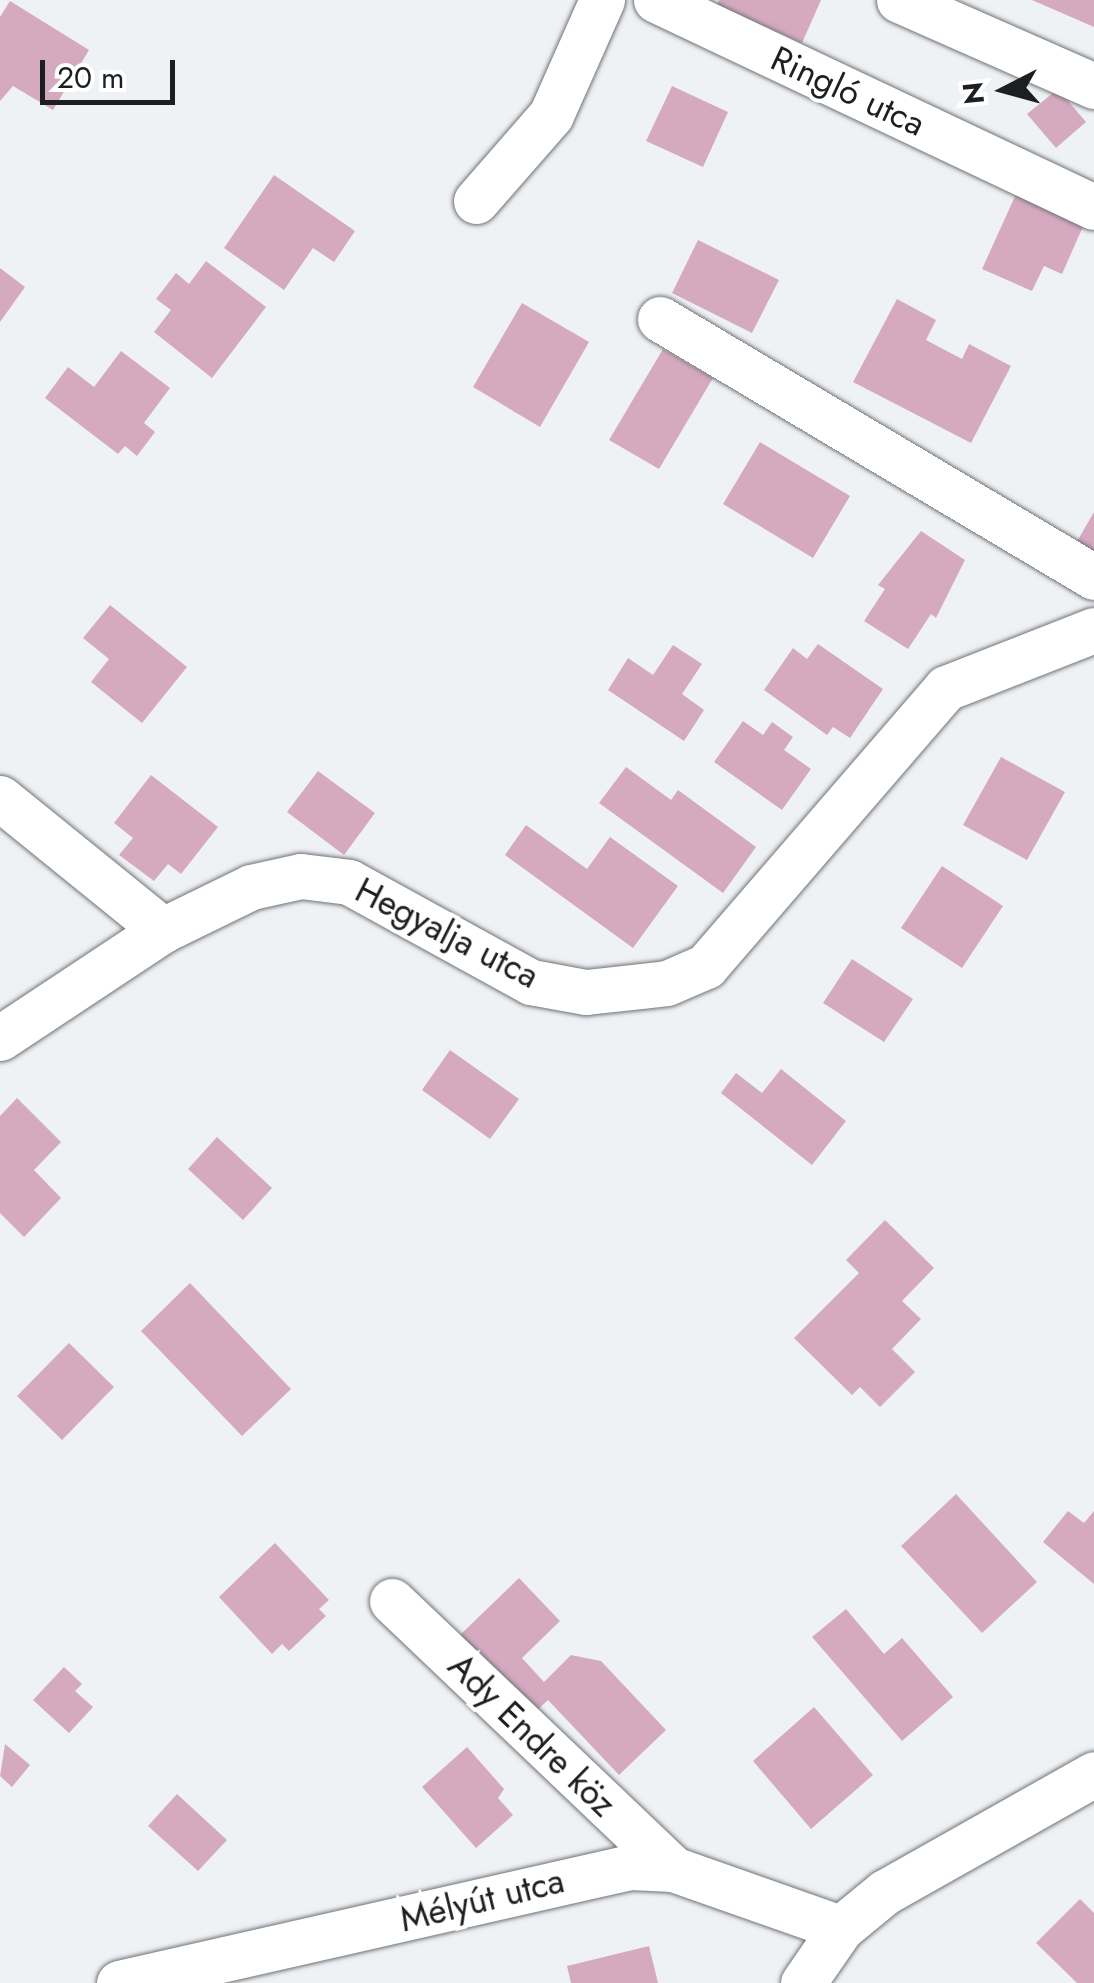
<!DOCTYPE html>
<meta charset="utf-8">
<style>
body{margin:0}
#map{position:relative;width:1094px;height:1983px;overflow:hidden;background:#eff2f5;font-family:Jost,sans-serif}
div>[style]{position:absolute}
[style*='--x']{left:calc(var(--x)*1px);top:calc(var(--y)*1px);width:calc(var(--w)*1px);rotate:calc(var(--a)*1deg)}
.building>*{inset:0;background:#d5aac0}
.roads{filter:drop-shadow(0 0 2px #717376) drop-shadow(0 0 2px #717376)}
.minor>*{height:45px;margin:-22.5px;padding:0 22.5px;transform-origin:22.5px;border-radius:22.5px;background:#fff}
span{translate:-50% -50%;white-space:nowrap;text-align:center;line-height:1.15;-webkit-text-stroke:8px #fff;paint-order:stroke}
.street-label{font-size:35px;color:#1d1e20}
.north{position:absolute;left:954px;top:40px;width:100px;height:100px;-webkit-text-stroke:8px #fff;paint-order:stroke;rotate:264deg;font-size:28px;font-weight:700;line-height:40px;text-align:center;color:#1d1e20}
.north::after{content:'';display:block;margin:auto;width:35px;height:45px;background:#1d1e20;clip-path:polygon(50% 0,100% 100%,50% 72%,0 100%)}
.scale{position:absolute;left:40px;top:60px;width:135px;height:45px;box-sizing:border-box;border:5px solid #1d1e20;border-top:0;padding-left:12px;font-size:30px;line-height:35px;white-space:nowrap;color:#1d1e20;-webkit-text-stroke:8px #fff;paint-order:stroke}
</style>
<div id="map">
<div class="building">
<i style="clip-path:polygon(719px 0,821px 0,802px 43px,717px 5px)"></i>
<i style="clip-path:polygon(1032px 0,1094px 0,1094px 27px)"></i>
<i style="clip-path:polygon(10px 1px,89px 50px,53px 110px,13px 86px,0 101px,0 17px)"></i>
<i style="clip-path:polygon(672px 86px,728px 112px,703px 167px,646px 141px)"></i>
<i style="clip-path:polygon(1058px 89px,1086px 122px,1056px 148px,1027px 114px)"></i>
<i style="clip-path:polygon(274px 175px,355px 231px,334px 262px,313px 248px,284px 290px,224px 248px)"></i>
<i style="clip-path:polygon(1017px 192px,1085px 222px,1062px 274px,1044px 266px,1032px 291px,982px 269px)"></i>
<i style="clip-path:polygon(698px 240px,779px 280px,752px 333px,672px 293px)"></i>
<i style="clip-path:polygon(206px 261px,266px 307px,212px 378px,154px 332px,171px 310px,156px 299px,176px 273px,189px 284px)"></i>
<i style="clip-path:polygon(0 268px,25px 287px,0 322px)"></i>
<i style="clip-path:polygon(897px 299px,936px 320px,926px 340px,962px 359px,969px 344px,1011px 366px,971px 443px,853px 382px)"></i>
<i style="clip-path:polygon(522px 303px,589px 342px,540px 427px,473px 387px)"></i>
<i style="clip-path:polygon(663px 349px,713px 378px,659px 469px,609px 440px)"></i>
<i style="clip-path:polygon(121px 351px,170px 388px,144px 423px,155px 432px,137px 456px,125px 446px,118px 454px,45px 398px,68px 367px,94px 387px)"></i>
<i style="clip-path:polygon(760px 442px,850px 496px,813px 558px,723px 504px)"></i>
<i style="clip-path:polygon(1094px 512px,1094px 556px,1075px 545px)"></i>
<i style="clip-path:polygon(921px 531px,965px 560px,936px 618px,931px 614px,908px 649px,864px 621px,885px 589px,878px 585px)"></i>
<i style="clip-path:polygon(110px 605px,187px 667px,142px 723px,91px 682px,109px 659px,83px 638px)"></i>
<i style="clip-path:polygon(818px 644px,883px 689px,850px 738px,833px 727px,827px 735px,764px 690px,793px 648px,807px 659px)"></i>
<i style="clip-path:polygon(673px 645px,702px 664px,682px 694px,704px 710px,684px 741px,608px 690px,628px 658px,653px 675px)"></i>
<i style="clip-path:polygon(743px 721px,763px 735px,772px 722px,793px 737px,784px 750px,811px 769px,782px 810px,714px 762px)"></i>
<i style="clip-path:polygon(1001px 757px,1065px 792px,1027px 860px,963px 825px)"></i>
<i style="clip-path:polygon(626px 767px,671px 800px,678px 790px,756px 847px,723px 893px,599px 803px)"></i>
<i style="clip-path:polygon(318px 771px,375px 813px,344px 855px,287px 812px)"></i>
<i style="clip-path:polygon(151px 775px,218px 827px,181px 874px,168px 864px,154px 881px,119px 855px,133px 838px,114px 823px)"></i>
<i style="clip-path:polygon(526px 825px,587px 869px,610px 837px,678px 886px,633px 948px,505px 855px)"></i>
<i style="clip-path:polygon(942px 866px,1003px 906px,962px 968px,901px 928px)"></i>
<i style="clip-path:polygon(852px 959px,913px 999px,884px 1042px,823px 1003px)"></i>
<i style="clip-path:polygon(450px 1050px,519px 1099px,490px 1139px,422px 1090px)"></i>
<i style="clip-path:polygon(781px 1069px,846px 1121px,812px 1165px,721px 1093px,736px 1073px,762px 1093px)"></i>
<i style="clip-path:polygon(17px 1098px,61px 1142px,34px 1170px,61px 1198px,24px 1237px,0 1213px,0 1116px)"></i>
<i style="clip-path:polygon(217px 1137px,272px 1188px,243px 1220px,188px 1169px)"></i>
<i style="clip-path:polygon(885px 1220px,934px 1268px,902px 1301px,921px 1319px,892px 1349px,915px 1372px,880px 1407px,860px 1387px,852px 1395px,794px 1338px,859px 1273px,846px 1260px)"></i>
<i style="clip-path:polygon(190px 1283px,291px 1389px,242px 1436px,141px 1331px)"></i>
<i style="clip-path:polygon(69px 1343px,114px 1387px,62px 1440px,17px 1396px)"></i>
<i style="clip-path:polygon(956px 1494px,1037px 1582px,982px 1633px,901px 1546px)"></i>
<i style="clip-path:polygon(1068px 1511px,1084px 1523px,1094px 1511px,1094px 1584px,1043px 1542px)"></i>
<i style="clip-path:polygon(275px 1543px,329px 1600px,319px 1609px,326px 1616px,289px 1651px,282px 1644px,272px 1654px,219px 1597px)"></i>
<i style="clip-path:polygon(519px 1578px,560px 1621px,522px 1658px,544px 1682px,571px 1655px,601px 1661px,666px 1730px,619px 1775px,548px 1700px,533px 1714px,459px 1636px)"></i>
<i style="clip-path:polygon(846px 1609px,884px 1654px,902px 1638px,953px 1697px,902px 1741px,812px 1637px)"></i>
<i style="clip-path:polygon(64px 1667px,82px 1684px,75px 1691px,93px 1707px,69px 1733px,33px 1700px)"></i>
<i style="clip-path:polygon(814px 1707px,873px 1775px,811px 1829px,753px 1761px)"></i>
<i style="clip-path:polygon(5px 1744px,30px 1765px,12px 1787px,0 1776px)"></i>
<i style="clip-path:polygon(467px 1747px,504px 1789px,498px 1798px,513px 1815px,476px 1848px,422px 1787px)"></i>
<i style="clip-path:polygon(177px 1794px,227px 1840px,198px 1871px,148px 1826px)"></i>
<i style="clip-path:polygon(1080px 1899px,1094px 1913px,1094px 1983px,1077px 1983px,1036px 1943px)"></i>
<i style="clip-path:polygon(649px 1946px,658px 1983px,571px 1983px,567px 1966px)"></i>
</div>
<div class="roads">
<div class="minor">
<i style="--x:656;--y:0;--w:484;--a:25.3"></i>
<i style="--x:899;--y:0;--w:213;--a:23.8"></i>
<i style="--x:476;--y:201;--w:114;--a:-48.9"></i>
<i style="--x:551;--y:115;--w:126;--a:-66.1"></i>
<i style="--x:660;--y:319;--w:505;--a:30.73"></i>
<i style="--x:0;--y:798;--w:210;--a:39"></i>
<i style="--x:0;--y:1038;--w:196;--a:-33.5"></i>
<i style="--x:163;--y:930;--w:98;--a:-26"></i>
<i style="--x:251;--y:887;--w:51;--a:-12.4"></i>
<i style="--x:301;--y:876;--w:48;--a:7.1"></i>
<i style="--x:349;--y:882;--w:208;--a:28.8"></i>
<i style="--x:531;--y:982;--w:56;--a:10.3"></i>
<i style="--x:586;--y:992;--w:81;--a:-6.3"></i>
<i style="--x:667;--y:983;--w:43;--a:-23.6"></i>
<i style="--x:706;--y:966;--w:367;--a:-49.2"></i>
<i style="--x:946;--y:688;--w:159;--a:-21.4"></i>
<i style="--x:392;--y:1601;--w:388;--a:43.6"></i>
<i style="--x:119;--y:1983;--w:524;--a:-12.79"></i>
<i style="--x:630;--y:1867;--w:43;--a:2.7"></i>
<i style="--x:673;--y:1869;--w:178;--a:19.4"></i>
<i style="--x:803;--y:1983;--w:67;--a:-55.4"></i>
<i style="--x:841;--y:1928;--w:57;--a:-39.3"></i>
<i style="--x:885;--y:1892;--w:240;--a:-29.4"></i>
</div>
</div>
<div class="street-label">
<span style="left:848px;top:91px;rotate:25deg">Ringló utca</span>
<span style="left:447px;top:933px;rotate:27deg">Hegyalja utca</span>
<span style="left:532px;top:1735px;rotate:44deg">Ady Endre köz</span>
<span style="left:482px;top:1900px;rotate:-14deg">Mélyút utca</span>
</div>
<div class="north">N</div>
<div class="scale">20 m</div>
</div>
